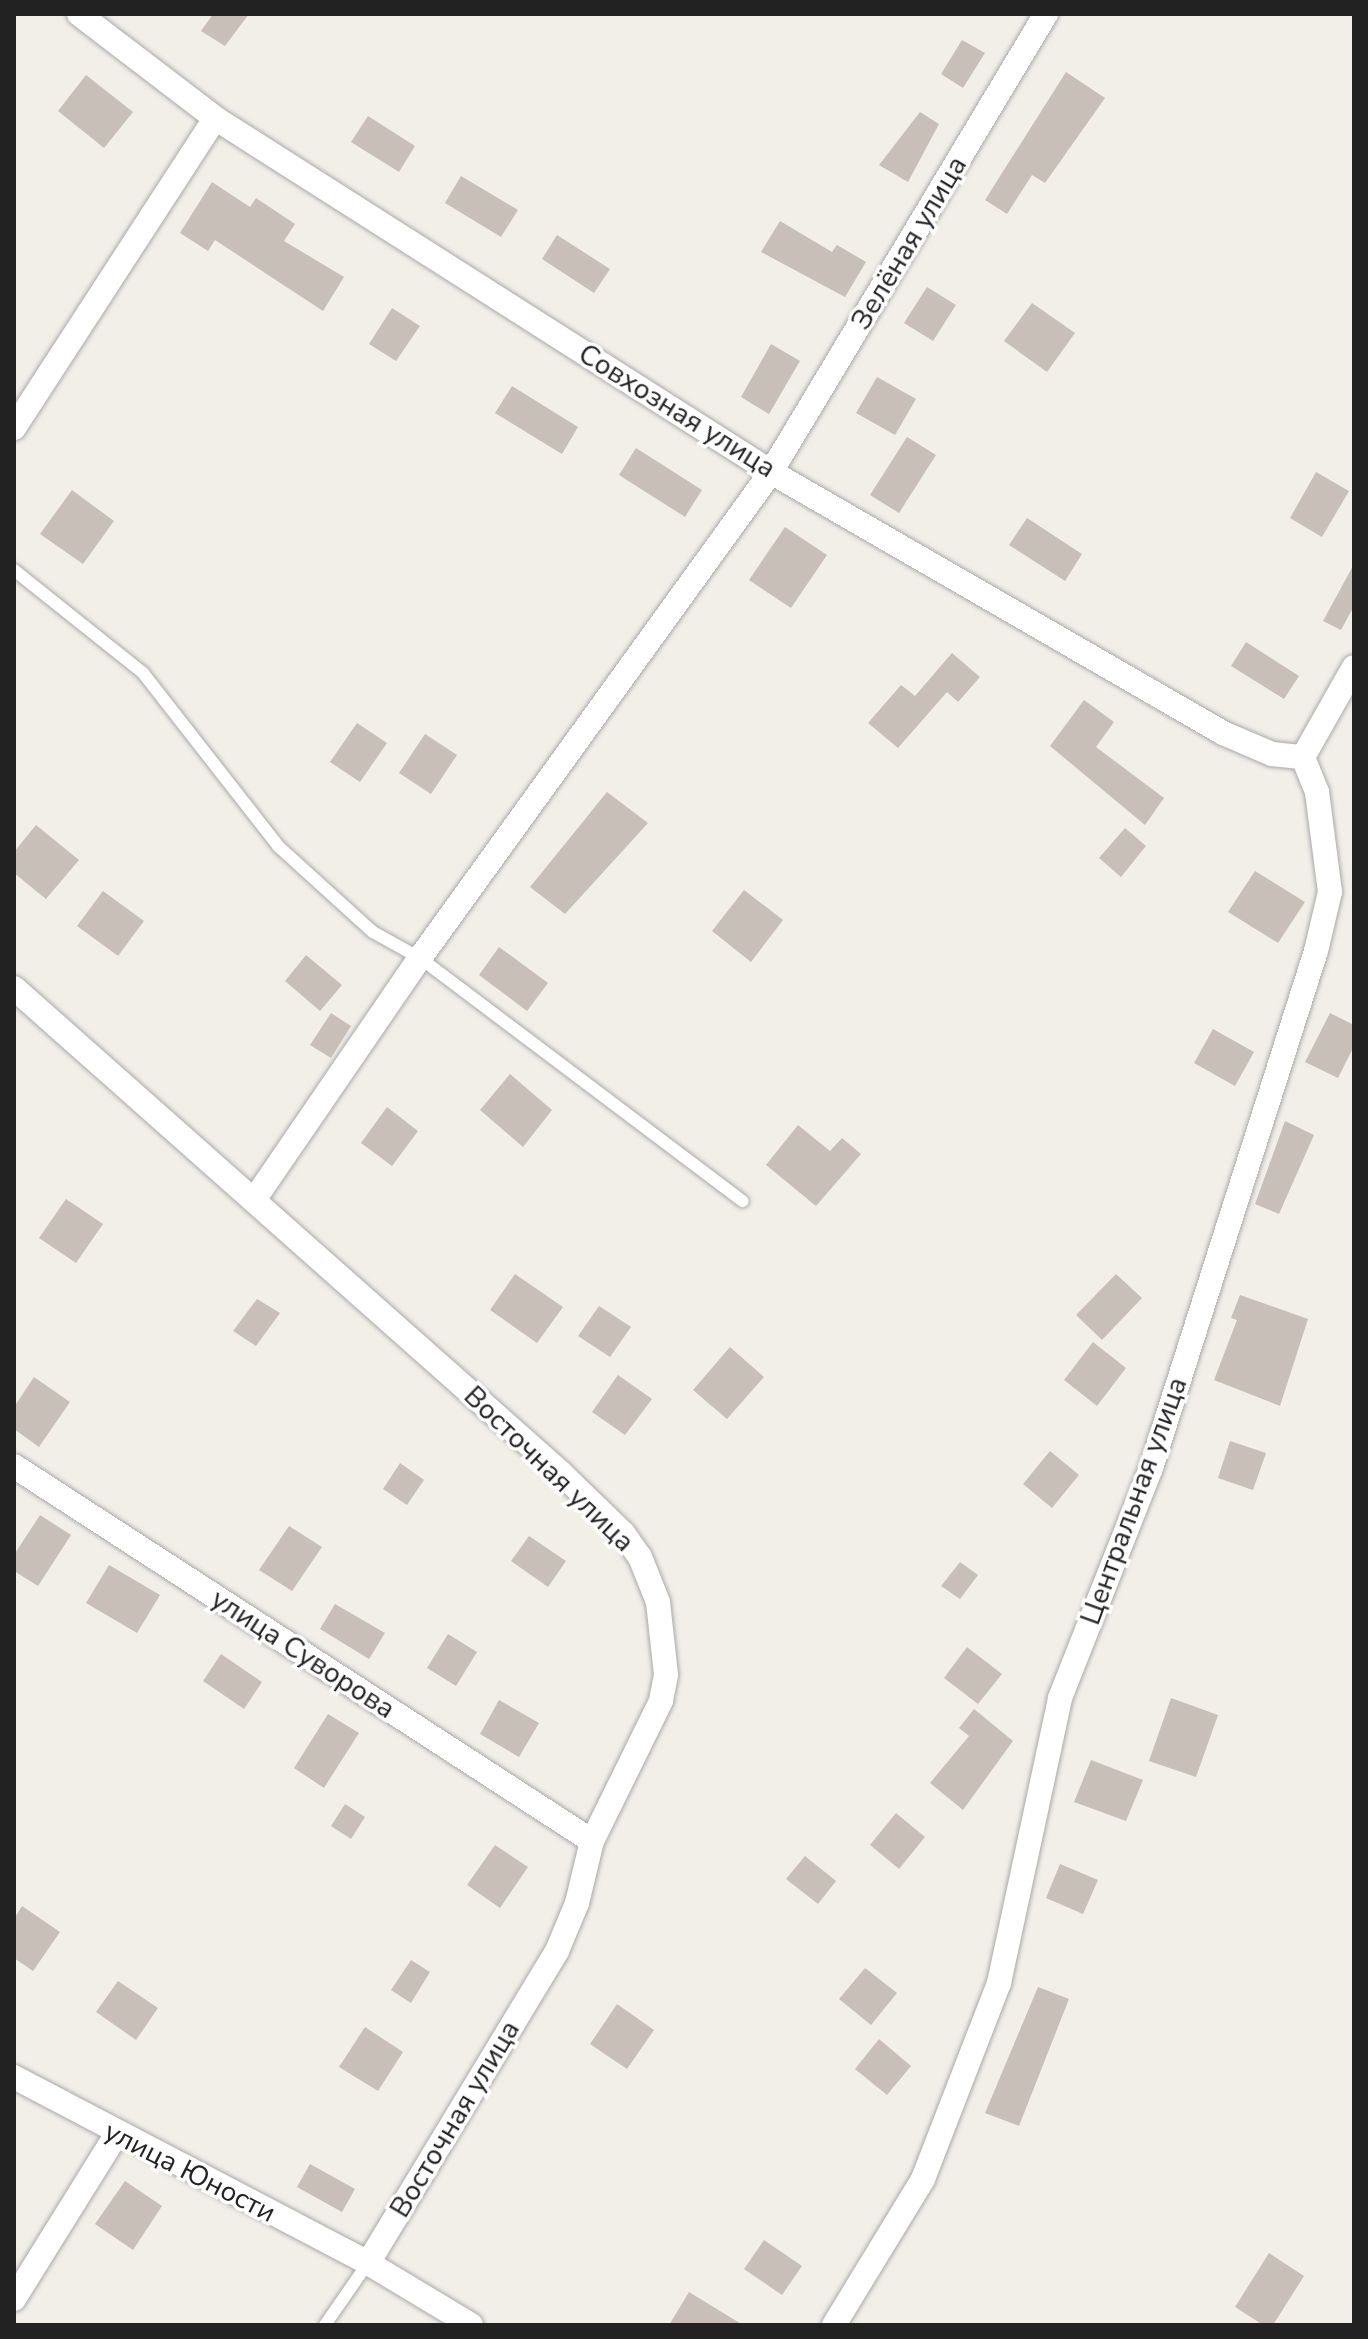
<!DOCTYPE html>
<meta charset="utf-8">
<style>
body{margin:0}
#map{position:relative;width:1368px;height:2339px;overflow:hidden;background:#f2efe9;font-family:"Nunito Sans",sans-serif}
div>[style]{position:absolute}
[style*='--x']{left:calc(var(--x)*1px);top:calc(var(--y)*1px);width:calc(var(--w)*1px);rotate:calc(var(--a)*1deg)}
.building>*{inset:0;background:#c7bfb8}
.roads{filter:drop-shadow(0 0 2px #a9a9a9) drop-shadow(0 0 2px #a9a9a9)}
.lane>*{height:12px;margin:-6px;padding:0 6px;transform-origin:6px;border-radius:6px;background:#fff}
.street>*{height:24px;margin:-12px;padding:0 12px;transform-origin:12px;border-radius:12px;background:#fff}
span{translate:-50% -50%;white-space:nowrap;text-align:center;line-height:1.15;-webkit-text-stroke:7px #fff;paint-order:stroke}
.street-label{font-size:28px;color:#222}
.frame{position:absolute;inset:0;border:16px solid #222;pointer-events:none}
</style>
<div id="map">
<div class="building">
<i style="clip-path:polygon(213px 14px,249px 14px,225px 46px,201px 31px)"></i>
<i style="clip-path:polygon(962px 40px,985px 53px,963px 88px,941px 74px)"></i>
<i style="clip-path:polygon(1066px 72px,1105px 98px,1045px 183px,1032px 175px,1007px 214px,985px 200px)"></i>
<i style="clip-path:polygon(86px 75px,133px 112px,104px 148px,58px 111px)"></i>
<i style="clip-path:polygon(920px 112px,939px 124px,908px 182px,879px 165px)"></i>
<i style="clip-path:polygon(368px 116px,415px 146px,399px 172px,351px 142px)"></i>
<i style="clip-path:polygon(461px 176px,518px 210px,501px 237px,445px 203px)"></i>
<i style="clip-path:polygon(212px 182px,250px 207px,256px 198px,295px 224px,284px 241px,344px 277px,323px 311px,215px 240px,208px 251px,180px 233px)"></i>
<i style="clip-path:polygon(780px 221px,832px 252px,837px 245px,866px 262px,845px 297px,761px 252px)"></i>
<i style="clip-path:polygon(557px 235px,610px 269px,594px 293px,542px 259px)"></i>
<i style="clip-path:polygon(927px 287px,956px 305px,933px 341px,904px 323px)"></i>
<i style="clip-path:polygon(1032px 303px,1075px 333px,1047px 372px,1004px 341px)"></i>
<i style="clip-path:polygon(392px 308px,420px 326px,396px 361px,369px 344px)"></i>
<i style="clip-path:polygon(771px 344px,800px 361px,769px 414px,741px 397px)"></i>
<i style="clip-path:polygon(877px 377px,916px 399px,895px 435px,856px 413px)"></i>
<i style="clip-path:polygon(512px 386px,578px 427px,562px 454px,495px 413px)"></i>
<i style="clip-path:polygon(907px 437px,936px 455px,899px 513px,870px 495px)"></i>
<i style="clip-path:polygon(636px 448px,702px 490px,685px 517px,619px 475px)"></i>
<i style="clip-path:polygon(1316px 472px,1349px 491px,1322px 537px,1290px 518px)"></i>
<i style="clip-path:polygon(72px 490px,114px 521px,83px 564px,40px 534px)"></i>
<i style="clip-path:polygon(1027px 518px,1082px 554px,1065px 581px,1009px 545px)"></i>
<i style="clip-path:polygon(785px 527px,827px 555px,791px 608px,749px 580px)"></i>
<i style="clip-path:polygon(1354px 564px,1354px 606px,1341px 630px,1323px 621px)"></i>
<i style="clip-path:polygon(1246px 642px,1299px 676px,1284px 699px,1231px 666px)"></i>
<i style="clip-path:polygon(952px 653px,980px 677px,958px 702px,947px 692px,898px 748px,868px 723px,901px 685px,915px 696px)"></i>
<i style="clip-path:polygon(1084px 700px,1114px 722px,1096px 747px,1164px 798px,1145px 825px,1050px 746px)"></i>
<i style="clip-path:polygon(357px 723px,387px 743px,360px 782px,330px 762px)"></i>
<i style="clip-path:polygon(425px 734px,457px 755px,431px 794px,399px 773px)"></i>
<i style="clip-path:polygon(607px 792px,648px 823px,565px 914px,530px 887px)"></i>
<i style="clip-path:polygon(36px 825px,79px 860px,46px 899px,14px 873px,14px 852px)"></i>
<i style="clip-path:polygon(1125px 828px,1146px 846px,1121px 877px,1099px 858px)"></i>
<i style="clip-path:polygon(1255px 871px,1305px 902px,1278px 943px,1228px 912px)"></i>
<i style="clip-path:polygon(744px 890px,783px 920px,751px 962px,712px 931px)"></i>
<i style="clip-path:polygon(103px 891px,144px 921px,118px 956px,77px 926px)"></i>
<i style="clip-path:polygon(499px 947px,548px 983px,527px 1011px,479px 975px)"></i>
<i style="clip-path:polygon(306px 955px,342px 985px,320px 1011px,285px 981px)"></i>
<i style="clip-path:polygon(331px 1013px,351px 1026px,331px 1058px,310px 1045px)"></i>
<i style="clip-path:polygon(1330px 1013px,1354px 1025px,1354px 1046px,1338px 1078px,1305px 1062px)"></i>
<i style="clip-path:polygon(1213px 1029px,1254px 1052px,1235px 1086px,1194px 1063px)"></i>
<i style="clip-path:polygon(510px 1074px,552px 1110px,523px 1147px,480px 1110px)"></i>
<i style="clip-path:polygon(387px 1107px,418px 1131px,392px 1166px,361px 1143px)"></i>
<i style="clip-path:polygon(1285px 1121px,1314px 1135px,1279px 1214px,1255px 1204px)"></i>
<i style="clip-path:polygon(798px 1125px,830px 1151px,842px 1138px,861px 1154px,816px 1206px,766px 1165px)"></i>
<i style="clip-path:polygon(66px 1199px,103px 1224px,76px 1263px,39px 1238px)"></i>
<i style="clip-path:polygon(515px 1274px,563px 1307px,537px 1343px,490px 1310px)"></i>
<i style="clip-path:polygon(1116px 1274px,1142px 1298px,1102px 1340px,1076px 1315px)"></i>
<i style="clip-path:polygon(1240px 1295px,1308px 1319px,1280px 1406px,1214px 1380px,1237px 1320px,1231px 1318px)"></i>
<i style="clip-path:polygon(257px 1299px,280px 1313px,256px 1346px,233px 1331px)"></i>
<i style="clip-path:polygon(599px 1306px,631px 1327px,610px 1357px,578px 1336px)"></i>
<i style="clip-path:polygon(1093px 1342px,1126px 1368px,1097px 1406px,1064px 1380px)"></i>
<i style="clip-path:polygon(730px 1347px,764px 1377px,727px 1419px,693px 1390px)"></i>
<i style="clip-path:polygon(618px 1375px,652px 1399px,625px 1435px,592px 1412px)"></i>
<i style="clip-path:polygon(34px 1377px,70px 1402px,39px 1447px,14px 1429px,14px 1407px)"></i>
<i style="clip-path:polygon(1230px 1441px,1266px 1453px,1253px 1490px,1218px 1478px)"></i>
<i style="clip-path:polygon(1050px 1451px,1079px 1475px,1052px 1508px,1023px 1484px)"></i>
<i style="clip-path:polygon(400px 1463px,424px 1480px,407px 1505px,383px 1489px)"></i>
<i style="clip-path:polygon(40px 1515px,71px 1535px,38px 1586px,14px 1571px,14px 1555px)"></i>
<i style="clip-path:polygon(289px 1526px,322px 1547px,292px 1591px,259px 1570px)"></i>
<i style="clip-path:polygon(529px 1536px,566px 1561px,548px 1587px,511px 1561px)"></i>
<i style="clip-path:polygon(960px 1562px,978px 1575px,960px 1599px,941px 1586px)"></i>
<i style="clip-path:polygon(109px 1565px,160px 1595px,137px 1633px,86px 1603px)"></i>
<i style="clip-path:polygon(335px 1604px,385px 1633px,369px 1659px,320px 1629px)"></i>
<i style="clip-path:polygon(448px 1634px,477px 1652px,456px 1686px,427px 1668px)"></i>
<i style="clip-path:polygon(967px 1647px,1002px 1674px,978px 1704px,944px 1678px)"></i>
<i style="clip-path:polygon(221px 1654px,262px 1682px,244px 1709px,203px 1681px)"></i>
<i style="clip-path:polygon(1171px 1698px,1218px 1715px,1196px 1777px,1149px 1761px)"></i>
<i style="clip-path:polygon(499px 1700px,539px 1723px,519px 1757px,480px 1734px)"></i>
<i style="clip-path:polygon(974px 1709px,1013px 1741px,963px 1810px,930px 1783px,969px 1736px,959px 1728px)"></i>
<i style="clip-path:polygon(328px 1714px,359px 1733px,324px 1788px,294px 1768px)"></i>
<i style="clip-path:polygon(1091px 1760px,1143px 1780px,1126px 1821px,1074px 1802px)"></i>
<i style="clip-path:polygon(345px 1804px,365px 1817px,351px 1839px,331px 1826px)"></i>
<i style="clip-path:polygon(896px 1813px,925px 1837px,899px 1869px,870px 1845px)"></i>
<i style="clip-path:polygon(495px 1845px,528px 1867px,500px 1908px,467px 1885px)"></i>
<i style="clip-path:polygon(805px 1856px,836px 1881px,818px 1904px,786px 1879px)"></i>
<i style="clip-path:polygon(1060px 1864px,1098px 1880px,1083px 1914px,1046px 1898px)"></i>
<i style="clip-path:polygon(22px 1906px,60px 1932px,33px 1971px,14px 1958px,14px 1919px)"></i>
<i style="clip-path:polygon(411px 1960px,430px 1972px,411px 2003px,391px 1990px)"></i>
<i style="clip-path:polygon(865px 1968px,897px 1993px,871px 2025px,839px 1999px)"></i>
<i style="clip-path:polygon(118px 1981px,158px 2008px,136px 2040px,96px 2012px)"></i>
<i style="clip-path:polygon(1038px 1987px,1069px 1999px,1019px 2126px,985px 2113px)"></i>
<i style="clip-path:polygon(617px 2004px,654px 2030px,627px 2069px,590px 2044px)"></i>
<i style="clip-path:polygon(365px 2027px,403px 2052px,378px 2091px,339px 2067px)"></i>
<i style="clip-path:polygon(879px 2039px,911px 2066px,887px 2095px,855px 2069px)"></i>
<i style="clip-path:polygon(310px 2164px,355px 2189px,342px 2212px,297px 2187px)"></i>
<i style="clip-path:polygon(125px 2181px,162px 2206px,133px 2250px,95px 2224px)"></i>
<i style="clip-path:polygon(764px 2240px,802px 2266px,782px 2295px,744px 2269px)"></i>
<i style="clip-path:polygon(1269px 2253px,1304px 2276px,1273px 2325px,1263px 2325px,1235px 2307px)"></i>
<i style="clip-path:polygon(689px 2292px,743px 2325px,669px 2325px)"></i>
</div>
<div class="roads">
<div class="lane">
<i style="--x:14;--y:570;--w:165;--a:38.6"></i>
<i style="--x:143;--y:673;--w:219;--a:52"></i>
<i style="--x:278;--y:846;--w:128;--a:42.2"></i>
<i style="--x:373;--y:932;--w:54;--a:29"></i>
<i style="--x:420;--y:958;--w:404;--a:37"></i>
<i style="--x:325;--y:2325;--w:75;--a:-55.3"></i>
</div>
<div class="street">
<i style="--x:79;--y:14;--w:171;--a:37.4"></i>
<i style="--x:215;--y:118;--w:659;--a:32.48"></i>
<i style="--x:771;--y:472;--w:522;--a:30"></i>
<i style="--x:1223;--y:733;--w:53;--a:23.2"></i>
<i style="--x:1272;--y:754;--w:31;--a:6"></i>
<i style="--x:14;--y:428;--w:369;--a:-57"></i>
<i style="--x:14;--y:988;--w:731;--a:41.56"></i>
<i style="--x:561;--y:1473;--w:86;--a:44.1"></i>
<i style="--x:623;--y:1533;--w:29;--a:55"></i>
<i style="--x:640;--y:1557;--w:48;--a:68.2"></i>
<i style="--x:658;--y:1602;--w:73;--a:83.7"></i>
<i style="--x:666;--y:1675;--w:26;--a:101"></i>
<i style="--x:661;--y:1701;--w:156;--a:116.2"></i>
<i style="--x:592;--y:1841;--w:64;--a:103.6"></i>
<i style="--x:577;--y:1903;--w:52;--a:112.6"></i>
<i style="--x:557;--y:1951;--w:365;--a:121.2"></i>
<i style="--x:254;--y:1200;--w:293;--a:-55.6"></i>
<i style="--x:420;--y:958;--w:599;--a:-54.16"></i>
<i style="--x:771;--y:472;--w:534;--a:-59.02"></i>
<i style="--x:14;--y:1466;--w:689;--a:32.98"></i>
<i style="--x:14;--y:2077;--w:400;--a:27.7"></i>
<i style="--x:368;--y:2263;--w:120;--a:31"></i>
<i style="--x:14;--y:2299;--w:193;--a:-58.1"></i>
<i style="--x:834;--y:2325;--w:171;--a:-58.6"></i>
<i style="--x:923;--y:2179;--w:210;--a:-68.8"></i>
<i style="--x:999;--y:1983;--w:291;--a:-77.9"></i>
<i style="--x:1060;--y:1698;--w:247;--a:-68.4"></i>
<i style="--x:1151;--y:1468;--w:543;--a:-72.3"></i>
<i style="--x:1316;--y:951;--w:61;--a:-76.7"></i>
<i style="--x:1330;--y:892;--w:101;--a:-97.4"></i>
<i style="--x:1317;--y:792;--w:38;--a:-112"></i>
<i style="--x:1303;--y:757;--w:103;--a:-60.5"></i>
</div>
</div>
<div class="street-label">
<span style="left:909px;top:243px;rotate:-59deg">Зелёная улица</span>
<span style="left:677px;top:411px;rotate:32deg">Совхозная улица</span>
<span style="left:549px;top:1469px;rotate:44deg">Восточная улица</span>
<span style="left:1134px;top:1501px;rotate:-70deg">Центральная улица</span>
<span style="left:303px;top:1654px;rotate:33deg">улица Суворова</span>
<span style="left:455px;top:2119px;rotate:-59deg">Восточная улица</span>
<span style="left:190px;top:2172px;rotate:27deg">улица Юности</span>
</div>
<div class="frame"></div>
</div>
